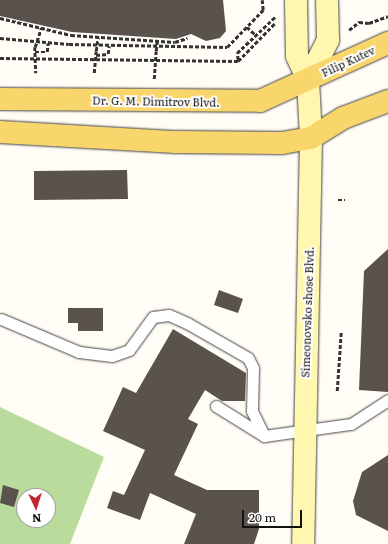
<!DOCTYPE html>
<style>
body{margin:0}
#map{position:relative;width:388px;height:544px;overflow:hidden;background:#fffdf5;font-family:Literata,serif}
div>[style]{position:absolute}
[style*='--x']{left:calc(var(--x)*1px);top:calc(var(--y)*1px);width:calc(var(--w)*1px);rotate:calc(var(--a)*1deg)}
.forest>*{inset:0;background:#b9dc9c}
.building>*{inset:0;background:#5a524d}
.path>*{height:2.5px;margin-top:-1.25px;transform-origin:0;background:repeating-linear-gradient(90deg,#333 0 4px,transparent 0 6px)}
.roads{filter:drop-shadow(0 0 1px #444) drop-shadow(0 0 1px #444)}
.lane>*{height:11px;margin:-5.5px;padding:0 5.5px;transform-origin:5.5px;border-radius:5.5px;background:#fff}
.secondary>*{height:22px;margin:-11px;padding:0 11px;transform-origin:11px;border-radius:11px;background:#fff6b0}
.primary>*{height:22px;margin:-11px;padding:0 11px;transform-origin:11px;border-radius:11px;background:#f9d66b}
.path-bridge>*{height:2.5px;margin-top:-1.25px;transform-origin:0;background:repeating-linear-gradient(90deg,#333 0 4px,transparent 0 6px)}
span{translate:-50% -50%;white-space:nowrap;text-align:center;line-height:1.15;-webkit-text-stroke:4px #fff;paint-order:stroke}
.street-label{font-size:11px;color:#111}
.north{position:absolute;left:16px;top:488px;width:40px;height:40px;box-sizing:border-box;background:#fff;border:1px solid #a0a0a0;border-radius:50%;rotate:176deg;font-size:11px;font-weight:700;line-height:16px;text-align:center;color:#111}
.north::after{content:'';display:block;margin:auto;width:14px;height:18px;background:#c4262e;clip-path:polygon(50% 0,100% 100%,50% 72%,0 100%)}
.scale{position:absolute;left:242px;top:510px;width:60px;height:18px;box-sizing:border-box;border:2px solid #111;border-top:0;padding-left:5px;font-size:12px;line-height:14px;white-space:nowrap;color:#111;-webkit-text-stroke:3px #fff;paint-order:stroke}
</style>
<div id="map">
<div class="forest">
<i style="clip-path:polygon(evenodd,0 407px,104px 457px,70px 544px,0 544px,0 407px,24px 496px,48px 496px,48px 520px,24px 520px,24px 496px)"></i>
</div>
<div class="building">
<i style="clip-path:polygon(0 0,223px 0,226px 31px,220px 38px,206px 41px,191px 34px,176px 39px,72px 32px,0 16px)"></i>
<i style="clip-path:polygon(127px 170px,128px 199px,34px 200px,34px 171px)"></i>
<i style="clip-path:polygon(388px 249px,388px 392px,359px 390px,364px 271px)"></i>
<i style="clip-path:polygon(219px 290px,243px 299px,238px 313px,214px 305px)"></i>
<i style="clip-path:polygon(68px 308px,103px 308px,103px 331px,78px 331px,78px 323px,68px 323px)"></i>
<i style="clip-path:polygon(173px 329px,246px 373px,245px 401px,222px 401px,205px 390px,188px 419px,198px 424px,174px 475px,207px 490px,259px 490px,259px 529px,254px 544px,184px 544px,196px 514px,150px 493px,140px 520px,107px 508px,113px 491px,124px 495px,145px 450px,103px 431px,123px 387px,136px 393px)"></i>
<i style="clip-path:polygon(388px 455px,388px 531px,356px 515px,353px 501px,362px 472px)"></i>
<i style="clip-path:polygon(3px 485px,19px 490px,14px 507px,0 503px)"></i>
</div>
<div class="path">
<i style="--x:0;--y:18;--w:73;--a:13.5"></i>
<i style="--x:71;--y:35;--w:104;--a:3.9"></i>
<i style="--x:175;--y:42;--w:13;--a:-18"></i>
<i style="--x:247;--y:27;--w:12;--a:42"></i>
<i style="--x:349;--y:30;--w:13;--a:-39"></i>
<i style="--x:359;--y:22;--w:10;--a:6"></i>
<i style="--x:369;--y:23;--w:20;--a:-20"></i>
<i style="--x:0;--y:38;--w:69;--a:5"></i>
<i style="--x:69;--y:44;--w:158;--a:1.1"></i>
<i style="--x:227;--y:47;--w:52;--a:-45.8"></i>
<i style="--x:263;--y:10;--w:10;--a:-96"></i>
<i style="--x:35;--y:47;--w:26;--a:88"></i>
<i style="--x:35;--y:52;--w:12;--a:0"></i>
<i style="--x:47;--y:52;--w:9;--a:-84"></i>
<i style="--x:96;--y:55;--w:12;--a:-5"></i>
<i style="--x:108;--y:54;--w:8;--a:-83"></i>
<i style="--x:0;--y:58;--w:238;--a:0.7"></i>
<i style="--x:238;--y:61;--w:54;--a:-45.7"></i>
<i style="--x:238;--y:60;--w:7;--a:-98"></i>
<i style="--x:237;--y:53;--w:54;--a:-43.5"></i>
<i style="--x:94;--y:73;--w:22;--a:-85"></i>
<i style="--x:154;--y:79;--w:28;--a:-86"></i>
<i style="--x:338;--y:200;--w:7;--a:0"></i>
<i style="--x:337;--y:391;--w:59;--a:-86.1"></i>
</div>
<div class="roads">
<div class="lane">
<i style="--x:1;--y:319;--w:85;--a:22.9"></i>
<i style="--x:79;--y:352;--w:33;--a:7"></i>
<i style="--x:112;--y:356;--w:18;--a:-19"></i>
<i style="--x:129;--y:350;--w:41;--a:-54"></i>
<i style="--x:153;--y:317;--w:16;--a:-7"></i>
<i style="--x:169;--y:315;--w:20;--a:24"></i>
<i style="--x:187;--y:323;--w:70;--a:29.8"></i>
<i style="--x:248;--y:358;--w:11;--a:63"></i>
<i style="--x:253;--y:368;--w:43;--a:91.3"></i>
<i style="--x:252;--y:411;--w:28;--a:64"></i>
<i style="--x:216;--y:406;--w:57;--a:32"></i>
<i style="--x:264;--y:436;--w:88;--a:-7.9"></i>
<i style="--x:351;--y:424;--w:44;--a:-33"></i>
</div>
<div class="secondary">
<i style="--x:296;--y:0;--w:56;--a:89"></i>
<i style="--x:297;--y:56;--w:26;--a:65"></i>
<i style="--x:308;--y:80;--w:58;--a:87"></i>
<i style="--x:311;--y:138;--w:406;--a:91.1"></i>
<i style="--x:308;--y:80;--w:45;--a:-63.4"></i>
<i style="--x:328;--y:40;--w:40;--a:-91.4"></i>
</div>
<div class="primary">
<i style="--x:0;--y:99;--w:260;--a:0.4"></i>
<i style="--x:260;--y:101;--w:141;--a:-24.4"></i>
<i style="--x:0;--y:132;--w:176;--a:3.3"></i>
<i style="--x:176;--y:142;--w:106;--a:0.5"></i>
<i style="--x:282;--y:143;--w:29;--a:-10"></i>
<i style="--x:311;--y:138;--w:38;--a:-32"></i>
<i style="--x:343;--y:118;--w:48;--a:-20.7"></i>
</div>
</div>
<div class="path-bridge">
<i style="--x:35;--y:47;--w:20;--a:-72"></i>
<i style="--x:96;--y:51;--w:14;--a:-82"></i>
<i style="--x:156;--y:51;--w:10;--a:-84"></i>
</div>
<div class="street-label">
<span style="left:348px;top:61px;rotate:-25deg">Filip Kutev</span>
<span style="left:156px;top:101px;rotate:1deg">Dr. G. M. Dimitrov Blvd.</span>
<span style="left:307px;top:312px;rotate:-88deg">Simeonovsko shose Blvd.</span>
</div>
<div class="north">N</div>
<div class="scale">20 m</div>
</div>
